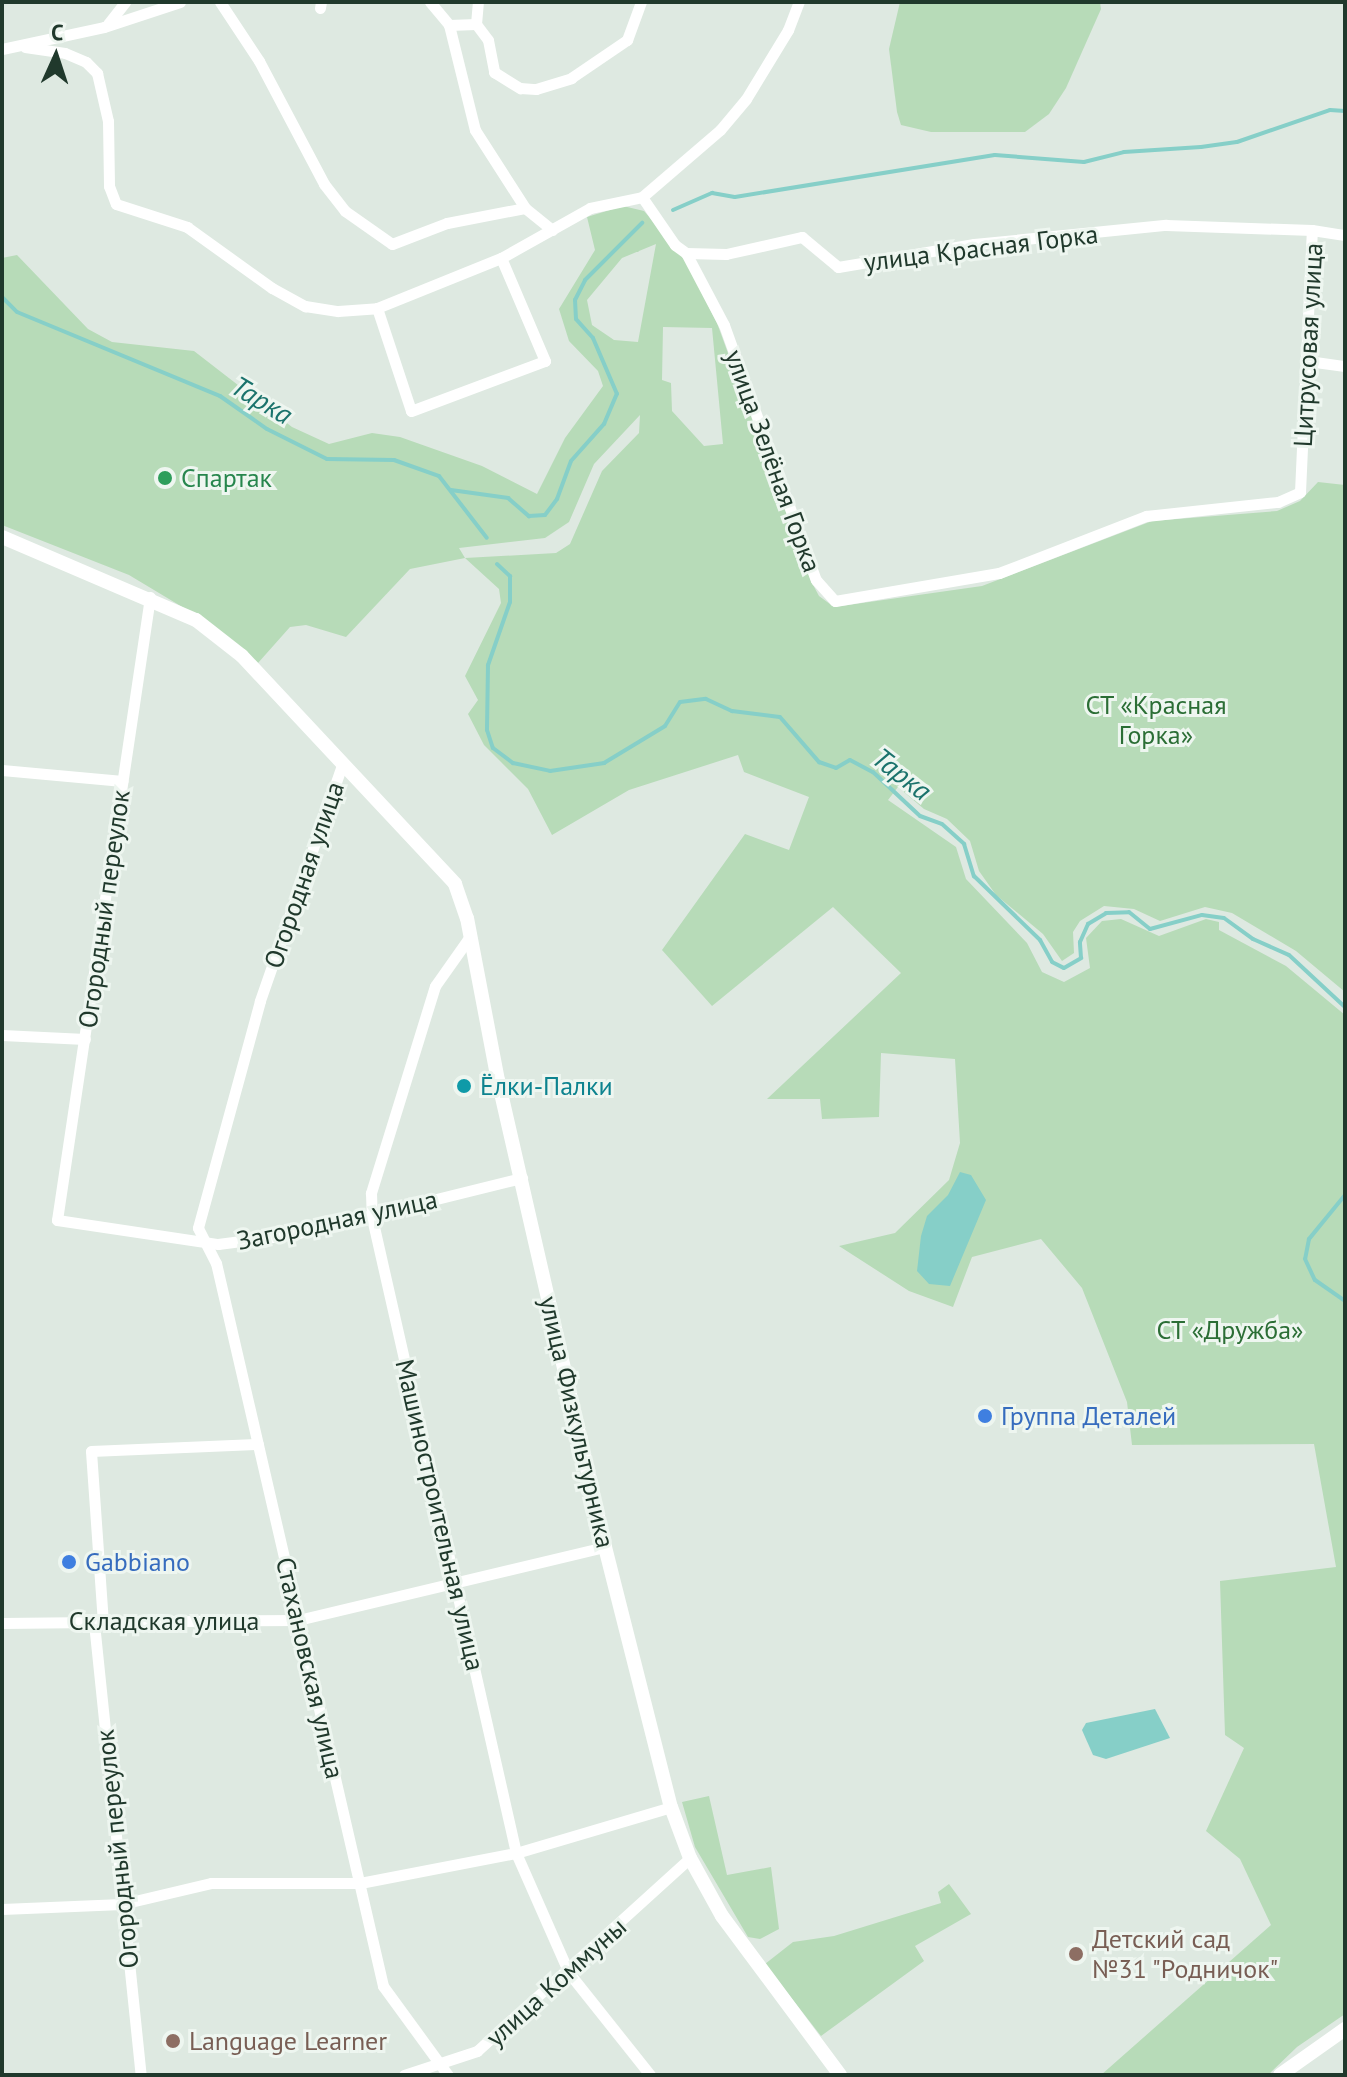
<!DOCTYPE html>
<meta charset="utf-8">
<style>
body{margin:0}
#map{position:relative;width:1347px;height:2077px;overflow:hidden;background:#dee9e1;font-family:"PT Sans",sans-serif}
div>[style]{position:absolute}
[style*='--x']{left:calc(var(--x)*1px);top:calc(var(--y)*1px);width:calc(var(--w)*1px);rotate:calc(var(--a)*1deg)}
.green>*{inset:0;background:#b7dbb8}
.water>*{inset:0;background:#86cfc8}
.stream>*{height:4px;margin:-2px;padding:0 2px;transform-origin:2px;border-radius:2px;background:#86cfc8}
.minor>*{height:11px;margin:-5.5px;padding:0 5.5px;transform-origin:5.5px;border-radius:5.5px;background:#fff}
.tertiary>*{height:14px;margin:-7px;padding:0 7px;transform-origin:7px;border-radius:7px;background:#fff}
.dots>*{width:22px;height:22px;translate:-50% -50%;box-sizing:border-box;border:4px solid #eef6f0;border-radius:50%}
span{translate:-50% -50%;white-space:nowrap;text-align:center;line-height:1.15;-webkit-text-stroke:6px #eef6f0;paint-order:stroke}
.street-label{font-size:26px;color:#20392c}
.leisure-label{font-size:26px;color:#27864d}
.left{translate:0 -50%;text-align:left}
.park-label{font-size:26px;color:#2b6e35}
.culture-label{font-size:26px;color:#0d838f}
.shop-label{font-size:26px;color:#366cbe}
.education-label{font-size:26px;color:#785e54}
.water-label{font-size:28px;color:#1b736c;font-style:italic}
.frame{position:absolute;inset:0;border:4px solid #20392c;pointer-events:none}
.north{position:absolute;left:16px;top:16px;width:80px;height:80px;-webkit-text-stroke:6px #eef6f0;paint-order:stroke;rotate:3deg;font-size:22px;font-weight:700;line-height:32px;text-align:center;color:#20392c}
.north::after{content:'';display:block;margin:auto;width:28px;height:36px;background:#20392c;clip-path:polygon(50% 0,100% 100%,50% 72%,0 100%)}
</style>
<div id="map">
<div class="green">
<i style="clip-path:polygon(900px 2px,1100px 2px,1101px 9px,1066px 88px,1049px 114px,1025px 132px,931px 132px,901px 125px,897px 112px,889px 49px)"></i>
<i style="clip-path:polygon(evenodd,623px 206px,644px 211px,684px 257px,717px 323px,811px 581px,819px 596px,834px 607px,982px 586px,1152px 521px,1277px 511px,1300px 501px,1318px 482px,1345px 485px,1345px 992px,1296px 951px,1232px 913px,1205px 907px,1160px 921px,1134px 909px,1104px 906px,1080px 921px,1073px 932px,1074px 953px,1062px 961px,1043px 934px,996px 895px,979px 871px,970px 841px,947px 819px,924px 809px,898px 787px,888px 800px,956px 847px,966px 879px,1027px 943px,1042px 972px,1064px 982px,1090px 968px,1086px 938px,1102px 921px,1121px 919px,1159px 936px,1206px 919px,1219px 922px,1219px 930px,1286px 966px,1345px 1015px,1345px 2014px,1297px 2047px,1268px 2075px,1101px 2075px,1271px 1925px,1240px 1859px,1206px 1831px,1244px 1748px,1225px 1735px,1220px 1581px,1336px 1567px,1314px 1444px,1132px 1445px,1127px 1402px,1082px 1288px,1041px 1239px,972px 1257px,953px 1307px,909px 1291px,839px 1246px,895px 1233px,949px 1180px,960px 1143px,955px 1059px,881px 1053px,879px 1117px,822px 1119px,820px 1099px,767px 1099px,901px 973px,833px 907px,712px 1006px,662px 950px,745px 834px,789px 850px,809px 797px,744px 772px,738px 755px,629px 790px,552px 835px,528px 789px,484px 745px,468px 714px,478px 700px,465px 676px,501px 603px,499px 589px,465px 558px,410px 569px,346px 637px,306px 625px,290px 627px,258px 663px,209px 623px,129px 575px,2px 525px,2px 258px,17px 255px,88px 329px,112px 342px,194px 351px,292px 427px,329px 444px,372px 433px,400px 437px,482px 466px,537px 494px,565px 438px,603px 386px,598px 371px,569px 341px,559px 309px,595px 250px,587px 217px,623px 206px,656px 244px,638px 342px,614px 340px,592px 325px,587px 300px,622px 258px,656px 244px,623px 206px,663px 327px,712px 328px,723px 444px,704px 446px,672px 411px,671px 383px,662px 380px,663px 327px,623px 206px,640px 415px,639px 433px,602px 471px,570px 544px,556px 553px,465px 558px,459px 548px,545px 538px,569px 522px,594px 464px,640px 415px)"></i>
<i style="clip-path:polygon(709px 1796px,727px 1875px,771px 1867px,779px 1929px,760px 1939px,748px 1937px,695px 1847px,682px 1802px)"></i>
<i style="clip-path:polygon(949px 1884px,971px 1914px,915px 1946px,924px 1961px,821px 2036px,765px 1964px,793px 1942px,834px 1936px,941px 1903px,938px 1892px)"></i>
</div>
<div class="water">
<i style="clip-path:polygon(960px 1172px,971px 1175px,986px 1200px,950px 1286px,929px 1284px,917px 1271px,921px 1236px,927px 1216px,948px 1195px)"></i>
<i style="clip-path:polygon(1155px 1709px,1170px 1738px,1106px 1759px,1093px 1755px,1082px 1730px,1086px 1723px)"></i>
</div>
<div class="stream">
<i style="--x:673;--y:210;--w:43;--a:-23.6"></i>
<i style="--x:712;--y:193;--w:23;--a:10"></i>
<i style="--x:735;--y:197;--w:263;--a:-9.2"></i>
<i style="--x:995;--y:155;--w:89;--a:4.5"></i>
<i style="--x:1084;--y:162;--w:41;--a:-14"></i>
<i style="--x:1124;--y:152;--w:77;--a:-3.7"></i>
<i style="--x:1201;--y:147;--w:36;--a:-8"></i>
<i style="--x:1237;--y:142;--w:98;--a:-19"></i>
<i style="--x:1330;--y:110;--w:15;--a:4"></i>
<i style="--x:2;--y:297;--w:21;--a:45"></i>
<i style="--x:17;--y:312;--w:220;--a:22.5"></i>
<i style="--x:220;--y:396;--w:57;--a:35.1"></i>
<i style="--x:267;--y:429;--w:67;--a:26.6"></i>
<i style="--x:327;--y:459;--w:67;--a:0.9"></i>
<i style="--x:394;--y:460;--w:48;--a:19.6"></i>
<i style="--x:439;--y:476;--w:78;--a:52.3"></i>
<i style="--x:451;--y:490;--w:58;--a:8"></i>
<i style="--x:508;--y:498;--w:28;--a:41"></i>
<i style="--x:529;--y:516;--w:16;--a:-4"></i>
<i style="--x:545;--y:515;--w:20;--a:-53"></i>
<i style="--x:557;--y:499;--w:40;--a:-69.8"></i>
<i style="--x:571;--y:461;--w:50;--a:-48.3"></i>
<i style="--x:604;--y:424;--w:33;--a:-67"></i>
<i style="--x:617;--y:394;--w:61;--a:-113.2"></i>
<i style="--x:593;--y:338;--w:25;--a:-132"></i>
<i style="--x:576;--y:319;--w:19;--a:-93"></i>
<i style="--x:575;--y:300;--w:22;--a:-63"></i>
<i style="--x:585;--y:280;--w:81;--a:-45"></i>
<i style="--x:497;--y:564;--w:18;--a:43"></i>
<i style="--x:510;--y:576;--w:26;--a:90"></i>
<i style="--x:510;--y:602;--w:67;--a:109.2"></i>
<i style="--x:488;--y:665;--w:65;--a:90.9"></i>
<i style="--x:487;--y:730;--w:19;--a:72"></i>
<i style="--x:493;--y:748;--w:25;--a:37"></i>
<i style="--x:513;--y:763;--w:38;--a:12"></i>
<i style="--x:550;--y:771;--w:55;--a:-8.4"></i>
<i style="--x:604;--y:763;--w:71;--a:-31.2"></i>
<i style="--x:665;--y:726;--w:28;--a:-58"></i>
<i style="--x:680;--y:702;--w:26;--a:-7"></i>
<i style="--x:706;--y:699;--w:29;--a:25"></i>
<i style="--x:732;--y:711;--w:48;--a:7.1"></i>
<i style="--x:780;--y:717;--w:60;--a:49.1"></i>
<i style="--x:819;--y:762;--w:18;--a:19"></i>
<i style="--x:836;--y:768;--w:16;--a:-30"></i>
<i style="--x:850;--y:760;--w:26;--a:28"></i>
<i style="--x:873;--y:772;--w:64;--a:43.1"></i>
<i style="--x:920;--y:816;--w:23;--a:20"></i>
<i style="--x:942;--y:824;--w:30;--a:42"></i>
<i style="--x:964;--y:844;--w:34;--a:73"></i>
<i style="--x:974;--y:876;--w:92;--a:44.1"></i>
<i style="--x:1040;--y:940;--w:25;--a:61"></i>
<i style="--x:1052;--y:962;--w:13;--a:27"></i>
<i style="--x:1064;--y:968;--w:20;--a:-30"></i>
<i style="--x:1081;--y:958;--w:16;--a:-94"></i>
<i style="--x:1080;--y:942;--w:20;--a:-66"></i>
<i style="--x:1088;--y:924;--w:21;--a:-31"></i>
<i style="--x:1106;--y:913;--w:23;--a:-2"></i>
<i style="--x:1129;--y:912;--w:27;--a:39"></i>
<i style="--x:1150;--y:929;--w:54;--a:-15.1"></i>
<i style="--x:1202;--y:915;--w:22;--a:8"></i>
<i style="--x:1224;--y:918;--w:36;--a:36"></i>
<i style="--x:1253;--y:939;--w:39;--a:24"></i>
<i style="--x:1289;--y:955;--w:76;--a:42.9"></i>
<i style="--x:1345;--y:1195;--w:57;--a:129.3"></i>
<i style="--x:1309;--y:1239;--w:20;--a:101"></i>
<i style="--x:1305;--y:1259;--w:23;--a:65"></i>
<i style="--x:1315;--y:1280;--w:37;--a:35"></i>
</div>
<div class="minor">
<i style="--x:220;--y:2;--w:71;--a:56.5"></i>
<i style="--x:259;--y:61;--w:139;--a:62.1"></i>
<i style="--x:324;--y:184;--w:34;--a:52"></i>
<i style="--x:345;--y:211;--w:57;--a:35.1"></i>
<i style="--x:392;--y:244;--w:59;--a:-20.9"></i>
<i style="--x:447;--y:223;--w:79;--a:-10.9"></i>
<i style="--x:430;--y:2;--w:30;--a:50"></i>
<i style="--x:449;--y:25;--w:108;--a:76.1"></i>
<i style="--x:475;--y:130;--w:93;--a:57.3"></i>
<i style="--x:525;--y:208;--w:35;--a:39"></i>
<i style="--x:320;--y:8;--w:6;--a:-81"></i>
<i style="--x:108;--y:24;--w:28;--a:-52"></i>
<i style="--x:476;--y:24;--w:20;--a:53"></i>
<i style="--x:488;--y:40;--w:33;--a:79"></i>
<i style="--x:494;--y:72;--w:31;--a:32"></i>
<i style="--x:520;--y:88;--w:16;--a:4"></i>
<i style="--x:536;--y:89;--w:37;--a:-17"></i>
<i style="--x:571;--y:78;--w:68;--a:-34.2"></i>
<i style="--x:627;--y:40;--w:40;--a:-69.8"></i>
<i style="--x:449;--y:25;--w:27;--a:-2"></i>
<i style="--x:476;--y:24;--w:22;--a:-85"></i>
<i style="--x:25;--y:47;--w:40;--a:8.5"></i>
<i style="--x:65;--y:53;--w:23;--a:23"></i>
<i style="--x:86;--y:62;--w:16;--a:45"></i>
<i style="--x:97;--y:73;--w:49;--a:77.1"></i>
<i style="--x:108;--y:121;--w:65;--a:89.1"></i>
<i style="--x:109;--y:186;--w:19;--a:69"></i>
<i style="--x:116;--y:204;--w:75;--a:17.9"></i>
<i style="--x:187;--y:227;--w:105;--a:35.7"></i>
<i style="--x:272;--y:288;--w:38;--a:29"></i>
<i style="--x:305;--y:306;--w:33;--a:9"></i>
<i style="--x:338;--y:311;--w:39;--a:-4"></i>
<i style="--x:377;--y:308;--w:134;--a:-22"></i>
<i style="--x:501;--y:258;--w:102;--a:-29.3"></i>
<i style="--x:590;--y:208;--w:53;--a:-11.9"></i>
<i style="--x:2;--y:49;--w:104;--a:-12.2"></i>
<i style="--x:104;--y:27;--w:80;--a:-18.2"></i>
<i style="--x:642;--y:197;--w:58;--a:55.5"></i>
<i style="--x:675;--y:245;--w:14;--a:36"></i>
<i style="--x:686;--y:253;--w:40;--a:1.4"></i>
<i style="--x:726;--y:254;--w:78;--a:-12.6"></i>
<i style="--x:802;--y:237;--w:47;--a:39.8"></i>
<i style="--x:838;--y:267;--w:138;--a:-9.6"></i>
<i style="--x:974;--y:244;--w:193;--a:-5.7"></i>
<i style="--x:1166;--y:225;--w:146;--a:2"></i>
<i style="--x:642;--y:197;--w:103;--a:-40.7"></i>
<i style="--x:720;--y:130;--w:40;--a:-50"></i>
<i style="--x:746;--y:99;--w:81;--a:-58.7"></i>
<i style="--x:788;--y:30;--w:30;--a:-69"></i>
<i style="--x:686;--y:253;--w:81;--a:62.2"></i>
<i style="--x:724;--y:325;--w:271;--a:70.2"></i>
<i style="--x:816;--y:580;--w:28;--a:48"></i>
<i style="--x:835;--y:601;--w:166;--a:-9.7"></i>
<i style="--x:999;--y:573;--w:158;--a:-21.2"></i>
<i style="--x:1146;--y:516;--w:133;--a:-6.1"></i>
<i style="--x:1278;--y:502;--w:24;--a:-24"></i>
<i style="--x:1300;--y:492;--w:262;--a:-87.4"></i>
<i style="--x:1312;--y:230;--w:33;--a:9"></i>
<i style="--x:377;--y:308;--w:108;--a:71.7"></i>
<i style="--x:411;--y:411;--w:143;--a:-20.5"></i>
<i style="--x:545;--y:361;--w:112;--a:-113.1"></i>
<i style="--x:1308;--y:361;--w:37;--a:8"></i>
<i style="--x:150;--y:597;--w:630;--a:98.49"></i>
<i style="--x:57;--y:1220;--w:163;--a:8.5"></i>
<i style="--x:218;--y:1244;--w:78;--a:-7.4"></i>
<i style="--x:295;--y:1234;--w:234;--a:-13.9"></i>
<i style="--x:342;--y:765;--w:250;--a:109.2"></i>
<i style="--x:260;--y:1001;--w:235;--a:105.3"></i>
<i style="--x:198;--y:1228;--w:39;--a:63"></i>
<i style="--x:216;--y:1263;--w:742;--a:76.99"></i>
<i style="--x:383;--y:1986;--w:110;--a:53.9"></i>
<i style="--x:2;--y:770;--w:121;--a:5.2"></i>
<i style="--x:471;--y:935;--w:62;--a:125.2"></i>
<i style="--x:435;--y:986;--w:217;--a:107.2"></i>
<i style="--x:371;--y:1193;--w:25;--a:88"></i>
<i style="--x:372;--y:1218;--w:651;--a:77.22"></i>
<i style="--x:516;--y:1853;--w:131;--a:66.2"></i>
<i style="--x:569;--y:1973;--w:130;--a:51.5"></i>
<i style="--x:2;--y:1035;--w:83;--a:2.8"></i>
<i style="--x:2;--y:1623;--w:296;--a:-0.6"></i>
<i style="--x:298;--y:1620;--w:316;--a:-13.4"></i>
<i style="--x:94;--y:1623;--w:454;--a:84.1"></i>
<i style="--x:103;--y:1623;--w:172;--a:-94"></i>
<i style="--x:91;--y:1451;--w:167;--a:-2.4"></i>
<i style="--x:2;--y:1909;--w:120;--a:-2.4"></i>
<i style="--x:122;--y:1904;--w:91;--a:-13.3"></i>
<i style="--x:211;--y:1883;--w:149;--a:0"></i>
<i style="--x:360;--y:1883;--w:159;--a:-10.9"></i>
<i style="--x:516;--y:1853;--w:162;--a:-16.5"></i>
<i style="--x:404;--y:2075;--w:77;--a:-18.2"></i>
<i style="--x:477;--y:2051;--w:287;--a:-42.2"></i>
</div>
<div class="tertiary">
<i style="--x:2;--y:537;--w:211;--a:23.2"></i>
<i style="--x:196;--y:620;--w:58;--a:38"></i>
<i style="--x:242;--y:656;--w:312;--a:46.9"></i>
<i style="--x:455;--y:884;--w:36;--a:71"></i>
<i style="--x:467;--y:918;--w:165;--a:79.2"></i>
<i style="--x:498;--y:1080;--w:479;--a:77.1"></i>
<i style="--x:605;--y:1547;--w:268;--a:75.8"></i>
<i style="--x:671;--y:1807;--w:54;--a:69.6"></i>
<i style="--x:690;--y:1858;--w:66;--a:61.1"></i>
<i style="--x:722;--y:1916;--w:198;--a:53.4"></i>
<i style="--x:1280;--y:2075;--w:80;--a:-35.3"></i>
</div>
<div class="dots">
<i style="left:165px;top:478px;background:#2e9e5b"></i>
<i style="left:464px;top:1086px;background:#0f9aa8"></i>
<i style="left:985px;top:1416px;background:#3f7fe0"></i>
<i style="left:69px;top:1562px;background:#3f7fe0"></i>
<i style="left:1076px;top:1954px;background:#8d6e63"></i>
<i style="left:173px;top:2041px;background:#8d6e63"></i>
</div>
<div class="street-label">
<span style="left:981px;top:248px;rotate:-7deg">улица Красная Горка</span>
<span style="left:1308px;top:345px;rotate:-87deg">Цитрусовая улица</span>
<span style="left:773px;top:461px;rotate:70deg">улица Зелёная Горка</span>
<span style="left:304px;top:875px;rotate:-71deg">Огородная улица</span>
<span style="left:104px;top:909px;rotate:-82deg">Огородный переулок</span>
<span style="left:337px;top:1220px;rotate:-12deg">Загородная улица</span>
<span style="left:577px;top:1422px;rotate:77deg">улица Физкультурника</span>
<span style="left:440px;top:1515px;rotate:77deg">Машиностроительная улица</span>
<span style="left:164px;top:1621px">Складская улица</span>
<span style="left:310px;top:1668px;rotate:77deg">Стахановская улица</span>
<span style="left:117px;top:1849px;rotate:-96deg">Огородный переулок</span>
<span style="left:556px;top:1982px;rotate:-42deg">улица Коммуны</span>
</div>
<div class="leisure-label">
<span class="left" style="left:181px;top:478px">Спартак</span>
</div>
<div class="park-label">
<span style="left:1156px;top:720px">СТ «Красная<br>Горка»</span>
<span style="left:1230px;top:1330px">СТ «Дружба»</span>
</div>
<div class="culture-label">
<span class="left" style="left:480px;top:1086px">Ёлки-Палки</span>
</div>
<div class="shop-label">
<span class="left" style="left:1001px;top:1416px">Группа Деталей</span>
<span class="left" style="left:85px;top:1562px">Gabbiano</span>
</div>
<div class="education-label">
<span class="left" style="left:1092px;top:1954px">Детский сад<br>№31 "Родничок"</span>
<span class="left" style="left:189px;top:2041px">Language Learner</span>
</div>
<div class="water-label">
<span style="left:262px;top:400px;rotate:31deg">Тарка</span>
<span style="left:902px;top:774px;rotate:38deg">Тарка</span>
</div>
<div class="frame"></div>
<div class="north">С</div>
</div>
